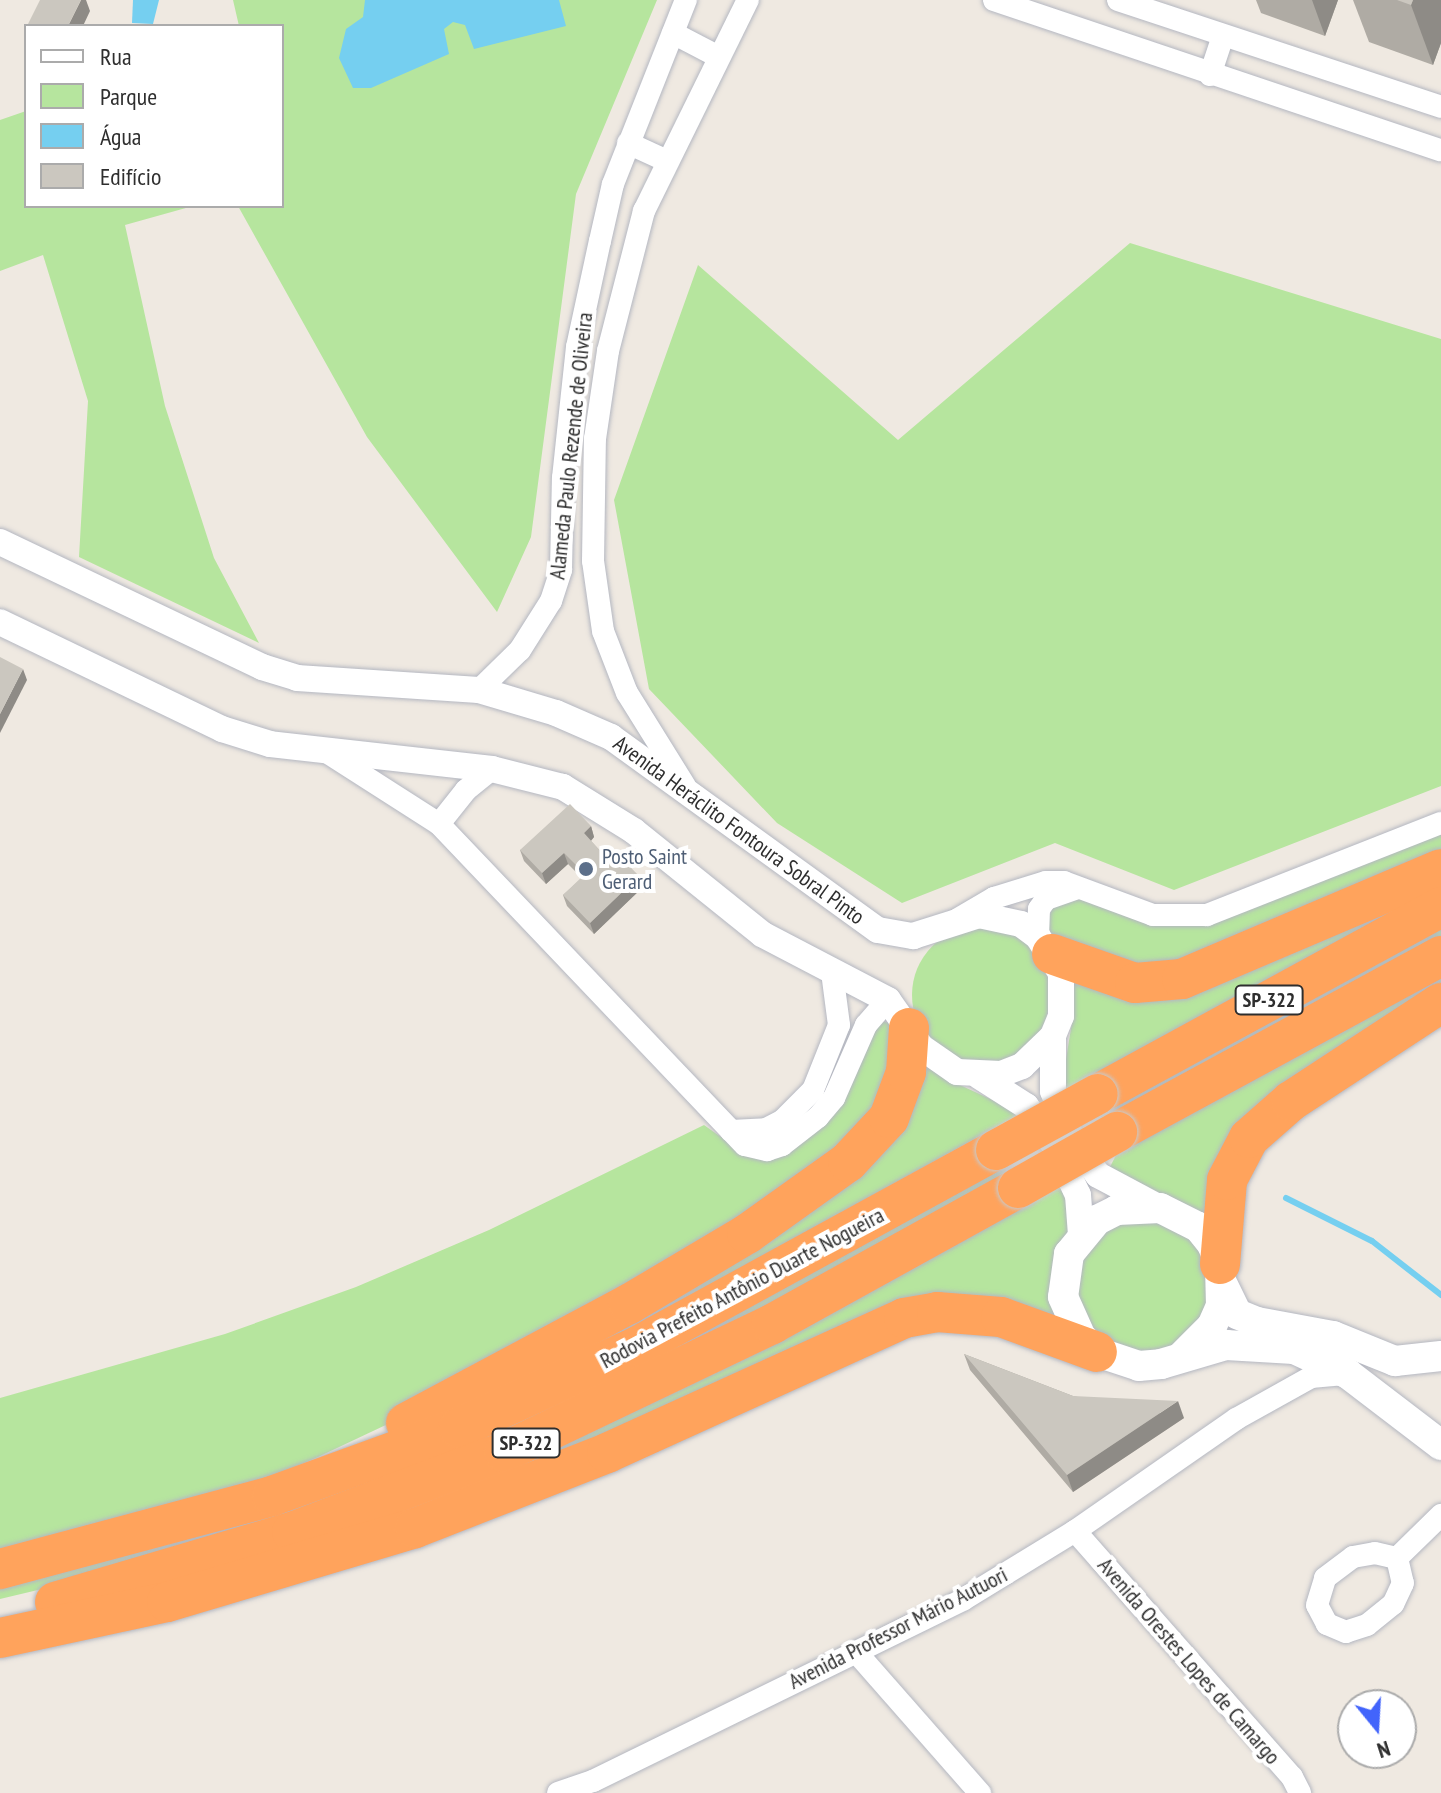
<!DOCTYPE html>
<meta charset="utf-8">
<style>
body{margin:0}
#map{position:relative;width:1441px;height:1793px;overflow:hidden;background:#efe9e1;font-family:"PT Sans Narrow",sans-serif}
div>[style]{position:absolute}
[style*='--x']{left:calc(var(--x)*1px);top:calc(var(--y)*1px);width:calc(var(--w)*1px);rotate:calc(var(--a)*1deg)}
.green>*{inset:0;background:#b6e59e}
.round{border-radius:50%}
.water>*{inset:0;background:#75cff0}
.stream>*{height:6px;margin:-3px;padding:0 3px;transform-origin:3px;border-radius:3px;background:#75cff0}
.roads{filter:drop-shadow(0 0 2px #b4b7c1) drop-shadow(0 0 2px #b4b7c1)}
.minor>*{height:22px;margin:-11px;padding:0 11px;transform-origin:11px;border-radius:11px;background:#fff}
.tertiary>*{height:26px;margin:-13px;padding:0 13px;transform-origin:13px;border-radius:13px;background:#fff}
.secondary>*{height:30px;margin:-15px;padding:0 15px;transform-origin:15px;border-radius:15px;background:#fff}
.motorway>*{height:40px;margin:-20px;padding:0 20px;transform-origin:20px;border-radius:20px;background:#ffa35c}
.bridges{filter:drop-shadow(0 0 2px #c9c9c9) drop-shadow(0 0 2px #c9c9c9)}
.motorway-bridge>*{height:40px;margin:-20px;padding:0 20px;transform-origin:20px;border-radius:20px;background:#ffa35c}
.wall>*{inset:0;background:#afaba4}
.shaded-wall>*{inset:0;background:#8e8b86}
.building>*{inset:0;background:#cbc7bf}
.dots>*{width:22px;height:22px;translate:-50% -50%;box-sizing:border-box;border:4px solid #fff;border-radius:50%}
span{translate:-50% -50%;white-space:nowrap;text-align:center;line-height:1.15;-webkit-text-stroke:8px #fff;paint-order:stroke}
.shield-label span{padding:2px 6px;background:#fff;border:2px solid;border-radius:6px;-webkit-text-stroke-width:0}
.shield-label{font-size:20px;color:#2e2e2e;font-weight:700}
.street-label{font-size:22px;color:#2e2e2e}
.service-label{font-size:22px;color:#4e5e75}
.left{translate:0 -50%;text-align:left}
.legend{position:absolute;left:24px;top:24px;width:260px;height:184px;box-sizing:border-box;background:#fff;border:2px solid #ababab;margin:0;padding:10px 14px;list-style:none;font-size:24px;color:#2e2e2e}
.legend li{display:flex;align-items:center;gap:16px;height:40px}
.legend b{width:40px;border:2px solid #ababab}
.north{position:absolute;left:1337px;top:1689px;width:80px;height:80px;box-sizing:border-box;background:#fff;border:2px solid #ababab;border-radius:50%;rotate:162deg;font-size:22px;font-weight:700;line-height:32px;text-align:center;color:#2e2e2e}
.north::after{content:'';display:block;margin:auto;width:28px;height:36px;background:#4264fb;clip-path:polygon(50% 0,100% 100%,50% 72%,0 100%)}
</style>
<div id="map">
<div class="green">
<i style="clip-path:polygon(233px 0,657px 0,576px 194px,531px 537px,497px 612px,367px 437px,238px 206px,282px 206px,282px 26px,239px 26px)"></i>
<i style="clip-path:polygon(26px 111px,26px 206px,193px 206px,125px 225px,165px 406px,214px 558px,259px 643px,79px 557px,88px 401px,43px 255px,0 271px,0 120px)"></i>
<i style="clip-path:polygon(1130px 243px,1441px 339px,1441px 786px,1174px 890px,1055px 843px,902px 903px,777px 823px,649px 689px,614px 500px,698px 265px,898px 440px)"></i>
<i style="clip-path:polygon(1441px 834px,1441px 858px,1149px 976px,1054px 938px,1045px 927px,1054px 904px,1077px 897px,1150px 925px,1199px 926px)"></i>
<i style="clip-path:polygon(1441px 891px,1082px 1082px,1061px 1090px,1074px 1010px,1071px 974px,1101px 985px)"></i>
<i style="clip-path:polygon(1441px 920px,1441px 940px,1104px 1122px,1097px 1109px)"></i>
<i class="round" style="left:912px;top:926px;width:138px;height:138px"></i>
<i style="clip-path:polygon(1441px 976px,1441px 993px,1267px 1105px,1212px 1228px,1109px 1169px,1116px 1155px)"></i>
<i style="clip-path:polygon(881px 1021px,894px 1024px,896px 1075px,836px 1160px,390px 1423px,318px 1457px,276px 1475px,0 1550px,0 1398px,225px 1334px,356px 1287px,489px 1230px,704px 1125px,742px 1152px,788px 1150px)"></i>
<i style="clip-path:polygon(919px 1059px,949px 1080px,1021px 1113px,615px 1338px,587px 1339px,740px 1249px)"></i>
<i style="clip-path:polygon(1001px 1160px,1008px 1174px,862px 1257px,485px 1446px,105px 1574px,0 1599px,0 1581px,189px 1533px)"></i>
<i style="clip-path:polygon(1060px 1184px,1071px 1212px,1058px 1317px,1001px 1308px,694px 1403px,531px 1461px,765px 1349px)"></i>
<i class="round" style="left:1075px;top:1218px;width:136px;height:136px"></i>
</div>
<div class="water">
<i style="clip-path:polygon(133px 0,159px 0,153px 24px,132px 23px)"></i>
<i style="clip-path:polygon(365px 0,559px 0,566px 26px,474px 49px,465px 25px,453px 22px,444px 29px,449px 54px,371px 88px,353px 88px,339px 58px,346px 29px,363px 17px)"></i>
</div>
<div class="stream">
<i style="--x:1286;--y:1198;--w:96;--a:26.6"></i>
<i style="--x:1372;--y:1241;--w:88;--a:38"></i>
</div>
<div class="roads">
<div class="minor">
<i style="--x:994;--y:0;--w:471;--a:18.6"></i>
<i style="--x:1118;--y:0;--w:340;--a:18.3"></i>
<i style="--x:673;--y:33;--w:50;--a:27.6"></i>
<i style="--x:1210;--y:75;--w:41;--a:-71.6"></i>
<i style="--x:628;--y:143;--w:41;--a:24.7"></i>
<i style="--x:479;--y:690;--w:57;--a:-44.3"></i>
<i style="--x:520;--y:650;--w:58;--a:-57.7"></i>
<i style="--x:551;--y:601;--w:33;--a:-72"></i>
<i style="--x:561;--y:570;--w:92;--a:-88.8"></i>
<i style="--x:563;--y:478;--w:132;--a:-83.9"></i>
<i style="--x:577;--y:347;--w:108;--a:-77.8"></i>
<i style="--x:600;--y:241;--w:58;--a:-77.2"></i>
<i style="--x:613;--y:184;--w:198;--a:-68.4"></i>
<i style="--x:328;--y:753;--w:132;--a:32.6"></i>
<i style="--x:439;--y:824;--w:443;--a:46.4"></i>
<i style="--x:745;--y:1145;--w:23;--a:13"></i>
<i style="--x:767;--y:1150;--w:16;--a:-18"></i>
<i style="--x:782;--y:1145;--w:46;--a:-37.9"></i>
<i style="--x:818;--y:1117;--w:25;--a:-50"></i>
<i style="--x:834;--y:1098;--w:80;--a:-66.3"></i>
<i style="--x:866;--y:1025;--w:33;--a:-49"></i>
<i style="--x:685;--y:786;--w:110;--a:-121.9"></i>
<i style="--x:627;--y:693;--w:66;--a:-111.2"></i>
<i style="--x:603;--y:631;--w:71;--a:-98.1"></i>
<i style="--x:593;--y:561;--w:122;--a:-89.1"></i>
<i style="--x:595;--y:439;--w:89;--a:-81.6"></i>
<i style="--x:608;--y:351;--w:145;--a:-75.6"></i>
<i style="--x:644;--y:211;--w:235;--a:-63.8"></i>
<i style="--x:439;--y:824;--w:43;--a:-51.5"></i>
<i style="--x:466;--y:790;--w:33;--a:-39"></i>
<i style="--x:958;--y:919;--w:42;--a:-30.3"></i>
<i style="--x:994;--y:898;--w:54;--a:-17.1"></i>
<i style="--x:1046;--y:882;--w:18;--a:0"></i>
<i style="--x:1064;--y:882;--w:95;--a:20.3"></i>
<i style="--x:1153;--y:915;--w:54;--a:0"></i>
<i style="--x:1207;--y:915;--w:251;--a:-21.5"></i>
<i style="--x:1038;--y:937;--w:28;--a:-88"></i>
<i style="--x:1039;--y:909;--w:12;--a:-55"></i>
<i style="--x:1046;--y:899;--w:31;--a:-19"></i>
<i style="--x:731;--y:1131;--w:35;--a:-3"></i>
<i style="--x:766;--y:1129;--w:18;--a:-27"></i>
<i style="--x:782;--y:1121;--w:44;--a:-45"></i>
<i style="--x:813;--y:1090;--w:70;--a:-68.2"></i>
<i style="--x:839;--y:1025;--w:53;--a:-97.5"></i>
<i style="--x:1075;--y:1531;--w:328;--a:48.6"></i>
<i style="--x:1292;--y:1777;--w:18;--a:63"></i>
<i style="--x:1375;--y:1553;--w:23;--a:13"></i>
<i style="--x:1397;--y:1558;--w:26;--a:77"></i>
<i style="--x:1403;--y:1583;--w:23;--a:115"></i>
<i style="--x:1393;--y:1604;--w:33;--a:141"></i>
<i style="--x:1367;--y:1625;--w:22;--a:162"></i>
<i style="--x:1346;--y:1632;--w:21;--a:-157"></i>
<i style="--x:1327;--y:1624;--w:21;--a:-118"></i>
<i style="--x:1317;--y:1605;--w:28;--a:-73"></i>
<i style="--x:1325;--y:1578;--w:35;--a:-37"></i>
<i style="--x:1353;--y:1557;--w:22;--a:-10"></i>
<i style="--x:1397;--y:1558;--w:62;--a:-44.3"></i>
<i style="--x:856;--y:1652;--w:188;--a:48.7"></i>
<i style="--x:558;--y:1793;--w:37;--a:-19"></i>
<i style="--x:593;--y:1781;--w:413;--a:-26.1"></i>
<i style="--x:964;--y:1599;--w:130;--a:-31.5"></i>
<i style="--x:1075;--y:1531;--w:196;--a:-34.8"></i>
<i style="--x:1236;--y:1419;--w:86;--a:-29.2"></i>
<i style="--x:1311;--y:1377;--w:36;--a:-5"></i>
</div>
<div class="tertiary">
<i style="--x:0;--y:542;--w:290;--a:25.5"></i>
<i style="--x:262;--y:667;--w:37;--a:17"></i>
<i style="--x:297;--y:678;--w:182;--a:3.8"></i>
<i style="--x:479;--y:690;--w:80;--a:16.6"></i>
<i style="--x:556;--y:713;--w:60;--a:23.6"></i>
<i style="--x:611;--y:737;--w:329;--a:35.9"></i>
<i style="--x:878;--y:930;--w:36;--a:10"></i>
<i style="--x:913;--y:936;--w:69;--a:-17.7"></i>
<i style="--x:979;--y:915;--w:43;--a:12.1"></i>
<i style="--x:1021;--y:924;--w:21;--a:37"></i>
<i style="--x:1038;--y:937;--w:43;--a:57.4"></i>
<i style="--x:1061;--y:973;--w:43;--a:90"></i>
<i style="--x:1061;--y:1016;--w:22;--a:112"></i>
<i style="--x:1053;--y:1036;--w:43;--a:135.9"></i>
<i style="--x:1022;--y:1066;--w:22;--a:159"></i>
<i style="--x:1001;--y:1074;--w:44;--a:-177.4"></i>
<i style="--x:957;--y:1072;--w:44;--a:-145.2"></i>
<i style="--x:921;--y:1047;--w:57;--a:-125.1"></i>
<i style="--x:888;--y:1000;--w:142;--a:-152.4"></i>
<i style="--x:762;--y:934;--w:164;--a:-141.2"></i>
<i style="--x:634;--y:831;--w:84;--a:-148.2"></i>
<i style="--x:563;--y:787;--w:73;--a:-165.8"></i>
<i style="--x:492;--y:769;--w:223;--a:-173.6"></i>
<i style="--x:270;--y:744;--w:50;--a:-162.6"></i>
<i style="--x:222;--y:729;--w:246;--a:-154.3"></i>
<i style="--x:1053;--y:1036;--w:55;--a:90"></i>
<i style="--x:1053;--y:1091;--w:55;--a:68.6"></i>
<i style="--x:1073;--y:1142;--w:41;--a:52.9"></i>
<i style="--x:1098;--y:1175;--w:70;--a:28"></i>
<i style="--x:979;--y:1076;--w:56;--a:32.6"></i>
<i style="--x:1026;--y:1106;--w:48;--a:54.3"></i>
<i style="--x:1054;--y:1145;--w:55;--a:64.4"></i>
<i style="--x:1078;--y:1195;--w:40;--a:85.7"></i>
</div>
<div class="secondary">
<i style="--x:1223;--y:1285;--w:32;--a:64"></i>
<i style="--x:1237;--y:1314;--w:22;--a:22"></i>
<i style="--x:1257;--y:1322;--w:77;--a:10.4"></i>
<i style="--x:1333;--y:1336;--w:67;--a:22"></i>
<i style="--x:1395;--y:1361;--w:46;--a:-6.2"></i>
<i style="--x:1182;--y:1356;--w:42;--a:-45"></i>
<i style="--x:1212;--y:1326;--w:22;--a:-66"></i>
<i style="--x:1221;--y:1306;--w:42;--a:-91.4"></i>
<i style="--x:1220;--y:1264;--w:22;--a:-112"></i>
<i style="--x:1212;--y:1244;--w:22;--a:-129"></i>
<i style="--x:1198;--y:1227;--w:42;--a:-153.4"></i>
<i style="--x:1160;--y:1208;--w:43;--a:177.3"></i>
<i style="--x:1117;--y:1210;--w:22;--a:153"></i>
<i style="--x:1097;--y:1220;--w:44;--a:129.5"></i>
<i style="--x:1069;--y:1254;--w:43;--a:97.9"></i>
<i style="--x:1063;--y:1297;--w:44;--a:65.8"></i>
<i style="--x:1081;--y:1337;--w:22;--a:43"></i>
<i style="--x:1097;--y:1352;--w:44;--a:18.4"></i>
<i style="--x:1139;--y:1366;--w:22;--a:-5"></i>
<i style="--x:1161;--y:1364;--w:68;--a:-16.3"></i>
<i style="--x:1226;--y:1345;--w:68;--a:3.4"></i>
<i style="--x:1294;--y:1349;--w:60;--a:24.8"></i>
<i style="--x:1348;--y:1374;--w:117;--a:37.4"></i>
</div>
<div class="motorway">
<i style="--x:1052;--y:954;--w:88;--a:19.3"></i>
<i style="--x:1135;--y:983;--w:47;--a:-4.9"></i>
<i style="--x:1182;--y:979;--w:281;--a:-23"></i>
<i style="--x:1098;--y:1094;--w:391;--a:-28.6"></i>
<i style="--x:1117;--y:1132;--w:369;--a:-28.5"></i>
<i style="--x:1220;--y:1264;--w:84;--a:-85.2"></i>
<i style="--x:1227;--y:1180;--w:47;--a:-62.4"></i>
<i style="--x:1249;--y:1138;--w:56;--a:-41.4"></i>
<i style="--x:1291;--y:1101;--w:179;--a:-33.2"></i>
<i style="--x:406;--y:1423;--w:253;--a:-28.1"></i>
<i style="--x:629;--y:1304;--w:137;--a:-30.7"></i>
<i style="--x:747;--y:1234;--w:124;--a:-35.5"></i>
<i style="--x:848;--y:1162;--w:60;--a:-47"></i>
<i style="--x:889;--y:1118;--w:49;--a:-69.7"></i>
<i style="--x:906;--y:1072;--w:44;--a:-86.1"></i>
<i style="--x:0;--y:1569;--w:282;--a:-15"></i>
<i style="--x:272;--y:1496;--w:199;--a:-20"></i>
<i style="--x:459;--y:1428;--w:197;--a:-24.6"></i>
<i style="--x:638;--y:1346;--w:408;--a:-28.7"></i>
<i style="--x:55;--y:1602;--w:247;--a:-16.5"></i>
<i style="--x:292;--y:1532;--w:227;--a:-20.7"></i>
<i style="--x:504;--y:1452;--w:297;--a:-25.5"></i>
<i style="--x:772;--y:1324;--w:281;--a:-28.9"></i>
<i style="--x:0;--y:1638;--w:171;--a:-12.2"></i>
<i style="--x:167;--y:1602;--w:259;--a:-16.6"></i>
<i style="--x:415;--y:1528;--w:206;--a:-21.3"></i>
<i style="--x:607;--y:1453;--w:326;--a:-24.4"></i>
<i style="--x:904;--y:1318;--w:34;--a:-10"></i>
<i style="--x:937;--y:1312;--w:64;--a:4.5"></i>
<i style="--x:1001;--y:1317;--w:102;--a:20"></i>
</div>
</div>
<div class="bridges">
<div class="motorway-bridge">
<i style="--x:996;--y:1150;--w:116;--a:-28.8"></i>
<i style="--x:1018;--y:1188;--w:114;--a:-29.5"></i>
</div>
</div>
<div class="wall">
<i style="clip-path:polygon(1256px 0,1338px 0,1325px 36px,1261px 13px)"></i>
<i style="clip-path:polygon(1353px 0,1441px 0,1441px 43px,1433px 65px,1369px 42px)"></i>
<i style="clip-path:polygon(591px 826px,594px 837px,591px 841px,604px 855px,643px 887px,594px 934px,567px 906px,563px 895px,582px 878px,568px 864px,546px 884px,524px 861px,520px 850px)"></i>
<i style="clip-path:polygon(964px 1354px,1073px 1396px,1184px 1418px,1073px 1492px,970px 1370px)"></i>
</div>
<div class="shaded-wall">
<i style="clip-path:polygon(81px 0,86px 0,90px 11px,83px 26px,68px 26px)"></i>
<i style="clip-path:polygon(1312px 0,1338px 0,1325px 36px)"></i>
<i style="clip-path:polygon(1413px 0,1441px 0,1441px 43px,1433px 65px,1411px 5px)"></i>
<i style="clip-path:polygon(23px 669px,27px 680px,0 733px,0 714px)"></i>
<i style="clip-path:polygon(591px 826px,594px 837px,588px 844px,584px 833px)"></i>
<i style="clip-path:polygon(564px 853px,568px 864px,546px 884px,542px 873px)"></i>
<i style="clip-path:polygon(639px 876px,643px 887px,594px 934px,590px 923px)"></i>
<i style="clip-path:polygon(1178px 1401px,1184px 1418px,1073px 1492px,1067px 1475px)"></i>
</div>
<div class="building">
<i style="clip-path:polygon(40px 0,81px 0,68px 26px,27px 26px)"></i>
<i style="clip-path:polygon(1397px 0,1413px 0,1411px 5px)"></i>
<i style="clip-path:polygon(0 657px,23px 669px,0 714px)"></i>
<i style="clip-path:polygon(570px 804px,591px 826px,584px 833px,604px 855px,612px 848px,639px 876px,590px 923px,563px 895px,585px 874px,564px 853px,542px 873px,520px 850px)"></i>
<i style="clip-path:polygon(964px 1354px,1073px 1396px,1178px 1401px,1067px 1475px)"></i>
</div>
<div class="dots">
<i style="left:586px;top:869px;background:#5c6f8a"></i>
</div>
<div class="shield-label">
<span style="left:1269px;top:1000px">SP-322</span>
<span style="left:526px;top:1443px">SP-322</span>
</div>
<div class="street-label">
<span style="left:571px;top:446px;rotate:-84deg">Alameda Paulo Rezende de Oliveira</span>
<span style="left:739px;top:830px;rotate:36deg">Avenida Heráclito Fontoura Sobral Pinto</span>
<span style="left:742px;top:1288px;rotate:-28deg">Rodovia Prefeito Antônio Duarte Nogueira</span>
<span style="left:898px;top:1628px;rotate:-27deg">Avenida Professor Mário Autuori</span>
<span style="left:1189px;top:1661px;rotate:49deg">Avenida Orestes Lopes de Camargo</span>
</div>
<div class="service-label">
<span class="left" style="left:602px;top:869px">Posto Saint<br>Gerard</span>
</div>
<ul class="legend">
<li><b style="height:10px;background:#fff"></b>Rua</li>
<li><b style="height:22px;background:#b6e59e"></b>Parque</li>
<li><b style="height:22px;background:#75cff0"></b>Água</li>
<li><b style="height:22px;background:#cbc7bf"></b>Edifício</li>
</ul>
<div class="north">N</div>
</div>
